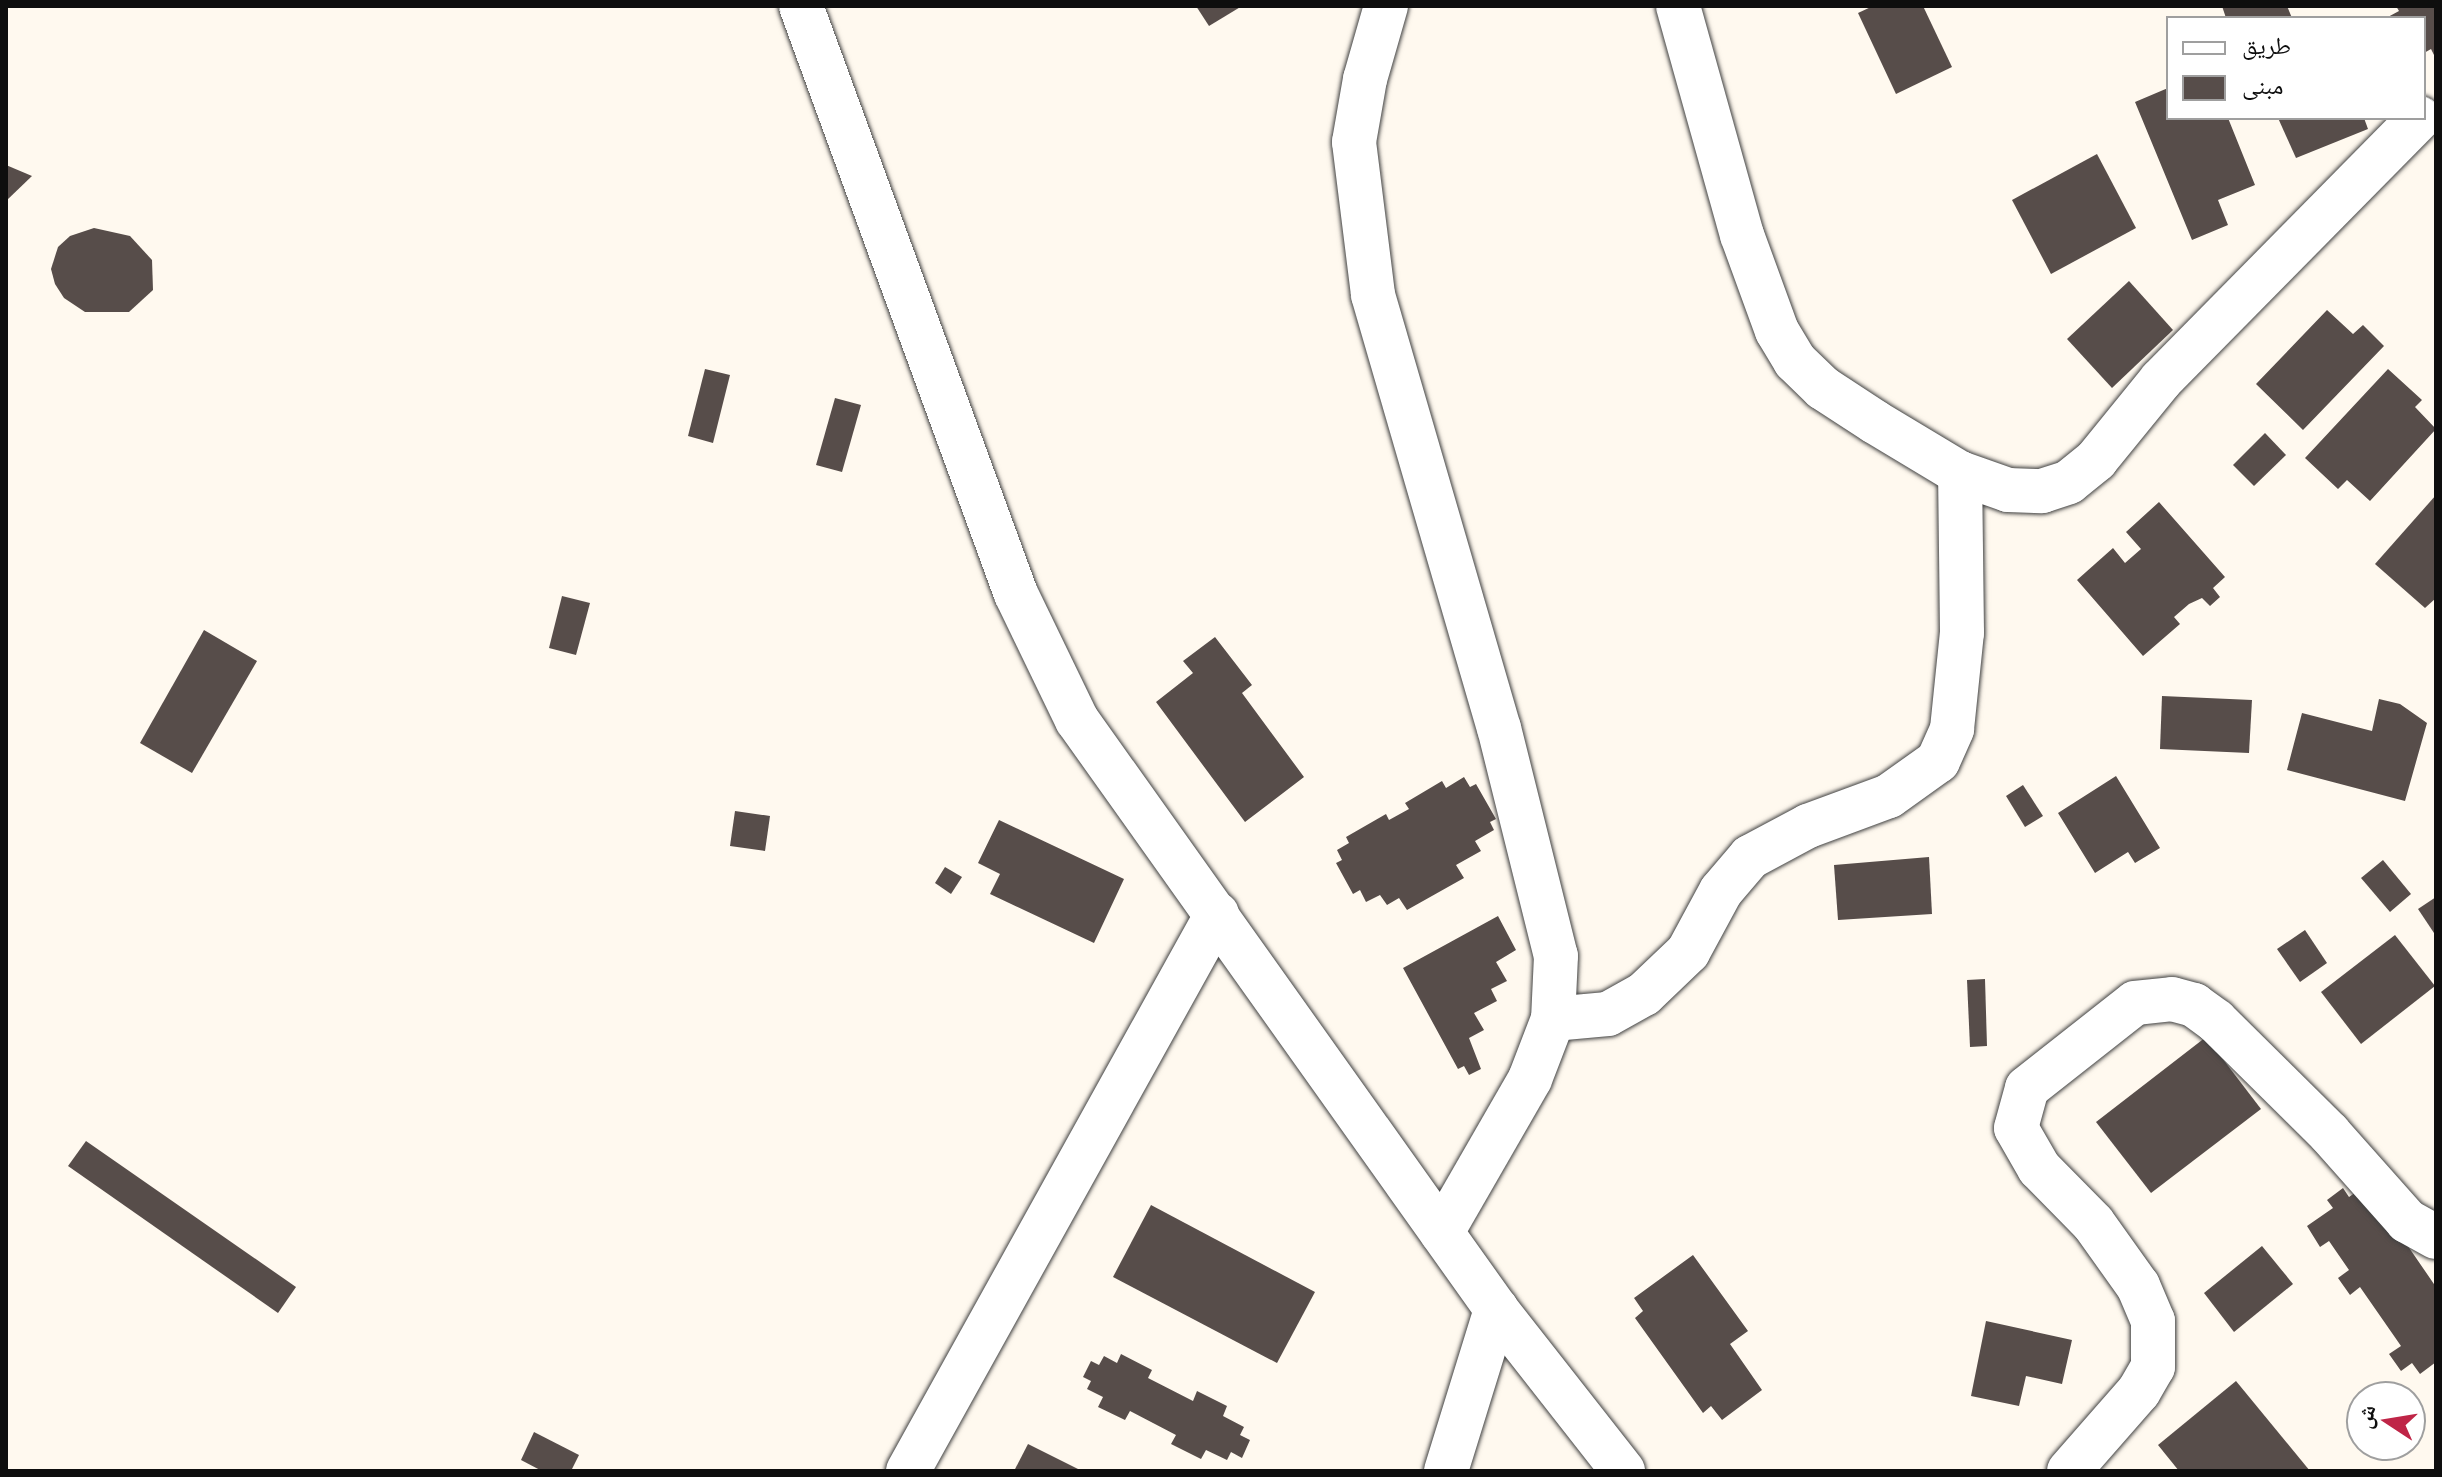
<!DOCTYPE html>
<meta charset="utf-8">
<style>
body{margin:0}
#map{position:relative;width:2442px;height:1477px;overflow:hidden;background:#fff9ef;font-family:"Noto Serif","Noto Naskh Arabic",serif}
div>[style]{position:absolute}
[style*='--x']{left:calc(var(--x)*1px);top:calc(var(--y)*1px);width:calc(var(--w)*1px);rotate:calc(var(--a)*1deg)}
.building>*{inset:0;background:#574d4a}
.roads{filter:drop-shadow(0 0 2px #414141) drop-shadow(0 0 2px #414141)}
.minor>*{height:44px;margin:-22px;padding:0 22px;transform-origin:22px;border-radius:22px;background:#fff}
span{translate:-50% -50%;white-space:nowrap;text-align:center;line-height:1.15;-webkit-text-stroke:8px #fff;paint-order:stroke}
.frame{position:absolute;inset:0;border:8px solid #0e0e0e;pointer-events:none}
.legend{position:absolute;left:2166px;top:16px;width:260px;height:104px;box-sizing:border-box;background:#fff;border:2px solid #9f9f9f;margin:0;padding:10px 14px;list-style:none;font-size:24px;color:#0e0e0e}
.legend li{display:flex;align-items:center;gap:16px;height:40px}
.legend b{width:40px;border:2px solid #9f9f9f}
.north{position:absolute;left:2346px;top:1381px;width:80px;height:80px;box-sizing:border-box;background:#fff;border:2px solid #9f9f9f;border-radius:50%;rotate:282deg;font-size:22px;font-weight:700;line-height:32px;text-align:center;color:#0e0e0e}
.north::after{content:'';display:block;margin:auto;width:28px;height:36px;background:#bf2547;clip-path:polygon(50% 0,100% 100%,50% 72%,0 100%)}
</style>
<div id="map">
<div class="building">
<i style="clip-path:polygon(1196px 6px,1242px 6px,1209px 26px)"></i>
<i style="clip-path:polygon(1873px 6px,1923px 6px,1952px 67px,1896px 94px,1858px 13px)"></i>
<i style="clip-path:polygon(2222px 6px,2287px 6px,2292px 18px,2226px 18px)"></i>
<i style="clip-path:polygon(2396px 6px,2436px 6px,2436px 59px,2431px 49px,2424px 53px,2424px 18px,2386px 18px,2399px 11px)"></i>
<i style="clip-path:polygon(2168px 88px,2168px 118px,2228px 118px,2255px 185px,2218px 200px,2228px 225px,2192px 240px,2135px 102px)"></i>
<i style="clip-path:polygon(2278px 118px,2364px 118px,2368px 129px,2296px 158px)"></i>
<i style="clip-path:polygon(2097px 154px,2136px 228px,2051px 274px,2012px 200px)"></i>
<i style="clip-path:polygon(6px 165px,32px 176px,6px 201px)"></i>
<i style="clip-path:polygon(94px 228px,130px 236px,152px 260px,153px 290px,129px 312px,85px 312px,64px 298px,55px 284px,51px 269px,58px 247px,70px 236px)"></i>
<i style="clip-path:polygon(2129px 281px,2173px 330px,2112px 388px,2067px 339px)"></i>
<i style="clip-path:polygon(2327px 310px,2353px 334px,2363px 325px,2384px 346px,2303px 430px,2256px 384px)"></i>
<i style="clip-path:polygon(705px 369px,730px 375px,713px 443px,688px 436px)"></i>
<i style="clip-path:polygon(2388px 369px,2422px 400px,2415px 407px,2436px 429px,2370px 501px,2347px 480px,2338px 489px,2305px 458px)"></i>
<i style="clip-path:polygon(835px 398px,861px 405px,842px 472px,816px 465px)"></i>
<i style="clip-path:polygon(2265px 433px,2286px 455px,2254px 486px,2233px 465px)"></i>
<i style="clip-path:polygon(2436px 495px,2436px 598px,2425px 608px,2375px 564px)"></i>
<i style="clip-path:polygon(2159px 502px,2225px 577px,2213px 588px,2220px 597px,2210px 606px,2202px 598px,2189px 604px,2174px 617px,2180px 624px,2143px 656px,2077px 580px,2113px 548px,2125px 563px,2141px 549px,2126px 532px)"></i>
<i style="clip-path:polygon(562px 596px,590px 603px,576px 655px,549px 648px)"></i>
<i style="clip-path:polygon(204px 630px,257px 661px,192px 773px,140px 743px)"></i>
<i style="clip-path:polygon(1215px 637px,1252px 685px,1242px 693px,1304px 777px,1245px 822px,1156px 702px,1193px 673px,1183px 661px)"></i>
<i style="clip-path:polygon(2162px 696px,2252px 700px,2249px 753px,2160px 749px)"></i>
<i style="clip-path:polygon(2379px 699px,2400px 704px,2427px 723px,2405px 801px,2287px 770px,2302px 713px,2372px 731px)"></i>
<i style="clip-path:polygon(2116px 776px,2160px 848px,2135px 863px,2128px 852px,2095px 873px,2058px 813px)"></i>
<i style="clip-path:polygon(1464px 777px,1470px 787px,1476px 784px,1496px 819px,1490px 822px,1494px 830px,1475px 841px,1481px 851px,1456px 865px,1464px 878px,1407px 910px,1399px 898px,1387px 905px,1380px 895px,1366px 902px,1360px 890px,1353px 894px,1336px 863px,1342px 860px,1337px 850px,1349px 843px,1346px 837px,1386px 814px,1389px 820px,1409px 809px,1405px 803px,1442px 781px,1446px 788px)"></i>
<i style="clip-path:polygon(2023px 785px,2043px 816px,2025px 827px,2006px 796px)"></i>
<i style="clip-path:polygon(735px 811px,770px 816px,765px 851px,730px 846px)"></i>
<i style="clip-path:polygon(999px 820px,1124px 879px,1094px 943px,990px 894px,1000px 874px,978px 863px)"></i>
<i style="clip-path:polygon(1929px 857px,1932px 914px,1838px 920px,1834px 865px)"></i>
<i style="clip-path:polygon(2383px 860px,2411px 894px,2390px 912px,2361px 878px)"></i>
<i style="clip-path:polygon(945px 867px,962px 877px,951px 894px,935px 883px)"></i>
<i style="clip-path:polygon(2436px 897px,2436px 936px,2418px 909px)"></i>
<i style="clip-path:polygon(1498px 916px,1516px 950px,1496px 962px,1507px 981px,1491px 989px,1497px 1001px,1474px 1013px,1484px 1030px,1469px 1038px,1481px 1069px,1469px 1075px,1464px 1066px,1458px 1069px,1403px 968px)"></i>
<i style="clip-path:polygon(2305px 930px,2327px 963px,2300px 982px,2277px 949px)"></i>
<i style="clip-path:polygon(2395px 935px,2435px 986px,2361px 1044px,2321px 992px)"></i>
<i style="clip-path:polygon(1985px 979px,1987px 1046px,1970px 1047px,1967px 980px)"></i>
<i style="clip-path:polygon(2206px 1037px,2261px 1109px,2151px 1193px,2096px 1122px)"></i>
<i style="clip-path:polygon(86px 1141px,296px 1287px,278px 1313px,68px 1166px)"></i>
<i style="clip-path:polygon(2366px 1185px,2436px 1287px,2436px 1362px,2420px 1374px,2412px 1363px,2401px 1371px,2389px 1354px,2401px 1346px,2360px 1287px,2350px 1295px,2338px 1278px,2349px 1270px,2329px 1241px,2320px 1247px,2307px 1226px,2333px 1208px,2327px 1200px,2343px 1188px,2349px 1197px)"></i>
<i style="clip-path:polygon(1151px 1205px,1315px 1292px,1277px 1363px,1113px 1277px)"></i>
<i style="clip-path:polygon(2262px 1246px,2293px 1284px,2234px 1332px,2204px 1293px)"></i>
<i style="clip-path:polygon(1693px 1255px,1748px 1331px,1730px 1344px,1762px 1390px,1722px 1420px,1711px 1406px,1703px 1413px,1635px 1318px,1643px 1311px,1634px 1298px)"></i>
<i style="clip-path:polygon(1986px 1321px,2072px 1340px,2062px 1384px,2026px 1376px,2019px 1406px,1971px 1396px)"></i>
<i style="clip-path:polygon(1121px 1354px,1152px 1370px,1148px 1378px,1193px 1401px,1197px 1391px,1227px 1406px,1223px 1416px,1244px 1427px,1240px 1435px,1250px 1440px,1242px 1458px,1231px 1452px,1227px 1460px,1206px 1450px,1201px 1459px,1171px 1444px,1176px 1435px,1130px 1411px,1125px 1420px,1098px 1407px,1103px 1397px,1087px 1389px,1091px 1381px,1083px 1377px,1091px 1361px,1099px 1365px,1104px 1356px,1117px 1363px)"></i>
<i style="clip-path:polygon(2236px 1381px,2310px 1471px,2179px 1471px,2158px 1445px)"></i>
<i style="clip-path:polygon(534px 1432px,579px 1455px,571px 1471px,542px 1471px,521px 1460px)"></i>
<i style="clip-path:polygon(1028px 1444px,1082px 1471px,1014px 1471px)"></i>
</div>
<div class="roads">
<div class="minor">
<i style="--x:801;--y:6;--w:626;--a:69.92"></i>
<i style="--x:1016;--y:594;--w:140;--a:64.2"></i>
<i style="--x:1077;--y:720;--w:723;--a:54.57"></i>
<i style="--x:1496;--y:1309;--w:206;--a:51.9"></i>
<i style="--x:1386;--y:6;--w:76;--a:106"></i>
<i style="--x:1365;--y:79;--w:64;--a:99.9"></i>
<i style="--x:1354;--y:142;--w:154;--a:82.9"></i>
<i style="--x:1373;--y:295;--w:451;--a:73.8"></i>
<i style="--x:1499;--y:728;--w:235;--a:76"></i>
<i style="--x:1556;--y:956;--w:63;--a:92.7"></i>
<i style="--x:1553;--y:1019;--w:64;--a:111"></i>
<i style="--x:1530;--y:1079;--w:177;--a:119.9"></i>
<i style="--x:1678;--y:6;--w:238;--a:74.4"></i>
<i style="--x:1742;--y:235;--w:102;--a:70"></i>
<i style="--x:1777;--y:331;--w:35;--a:59"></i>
<i style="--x:1795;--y:361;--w:39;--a:44"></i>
<i style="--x:1823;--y:388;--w:62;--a:33.2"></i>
<i style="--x:1875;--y:422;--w:99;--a:31"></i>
<i style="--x:1960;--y:473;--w:51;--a:19.5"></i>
<i style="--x:2008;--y:490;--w:34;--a:2"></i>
<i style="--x:2042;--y:491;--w:28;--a:-18"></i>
<i style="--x:2069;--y:482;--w:35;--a:-39"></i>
<i style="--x:2096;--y:460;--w:103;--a:-50.9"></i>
<i style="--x:2161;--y:380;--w:368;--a:-45.4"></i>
<i style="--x:1553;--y:1019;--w:55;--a:-5.2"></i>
<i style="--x:1608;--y:1014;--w:41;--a:-29.1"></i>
<i style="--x:1644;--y:994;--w:61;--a:-43.7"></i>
<i style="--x:1688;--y:952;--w:69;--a:-61.6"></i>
<i style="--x:1721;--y:891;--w:45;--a:-49.5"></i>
<i style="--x:1750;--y:857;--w:66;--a:-28.1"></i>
<i style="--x:1808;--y:826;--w:86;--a:-20.3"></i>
<i style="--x:1889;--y:796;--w:60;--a:-35.5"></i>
<i style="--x:1938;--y:761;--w:35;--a:-66"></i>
<i style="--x:1952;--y:729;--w:97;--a:-84.1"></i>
<i style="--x:1962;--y:633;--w:160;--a:-90.7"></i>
<i style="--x:908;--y:1471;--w:637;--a:-60.98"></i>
<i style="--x:1446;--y:1471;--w:170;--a:-72.8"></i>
<i style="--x:2069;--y:1471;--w:106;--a:-48.8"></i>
<i style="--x:2139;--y:1391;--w:28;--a:-60"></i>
<i style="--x:2153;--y:1367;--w:46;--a:-90"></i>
<i style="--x:2153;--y:1321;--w:38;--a:-113"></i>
<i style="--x:2138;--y:1286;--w:77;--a:-125.5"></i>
<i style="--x:2093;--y:1223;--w:77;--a:-134.5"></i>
<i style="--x:2039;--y:1168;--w:46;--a:-119.9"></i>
<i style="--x:2016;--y:1128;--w:41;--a:-74.6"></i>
<i style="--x:2027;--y:1088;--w:137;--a:-38.2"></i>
<i style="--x:2135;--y:1003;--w:37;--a:-6"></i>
<i style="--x:2172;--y:999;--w:23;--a:15"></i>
<i style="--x:2194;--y:1005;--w:27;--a:36"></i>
<i style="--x:2216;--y:1021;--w:159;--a:44.7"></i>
<i style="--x:2329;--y:1133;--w:118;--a:48.4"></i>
<i style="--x:2407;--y:1221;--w:33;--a:29"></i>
</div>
</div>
<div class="frame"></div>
<ul class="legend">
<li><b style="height:10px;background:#fff"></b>طريق</li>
<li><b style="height:22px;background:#574d4a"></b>مبنى</li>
</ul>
<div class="north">ش</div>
</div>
